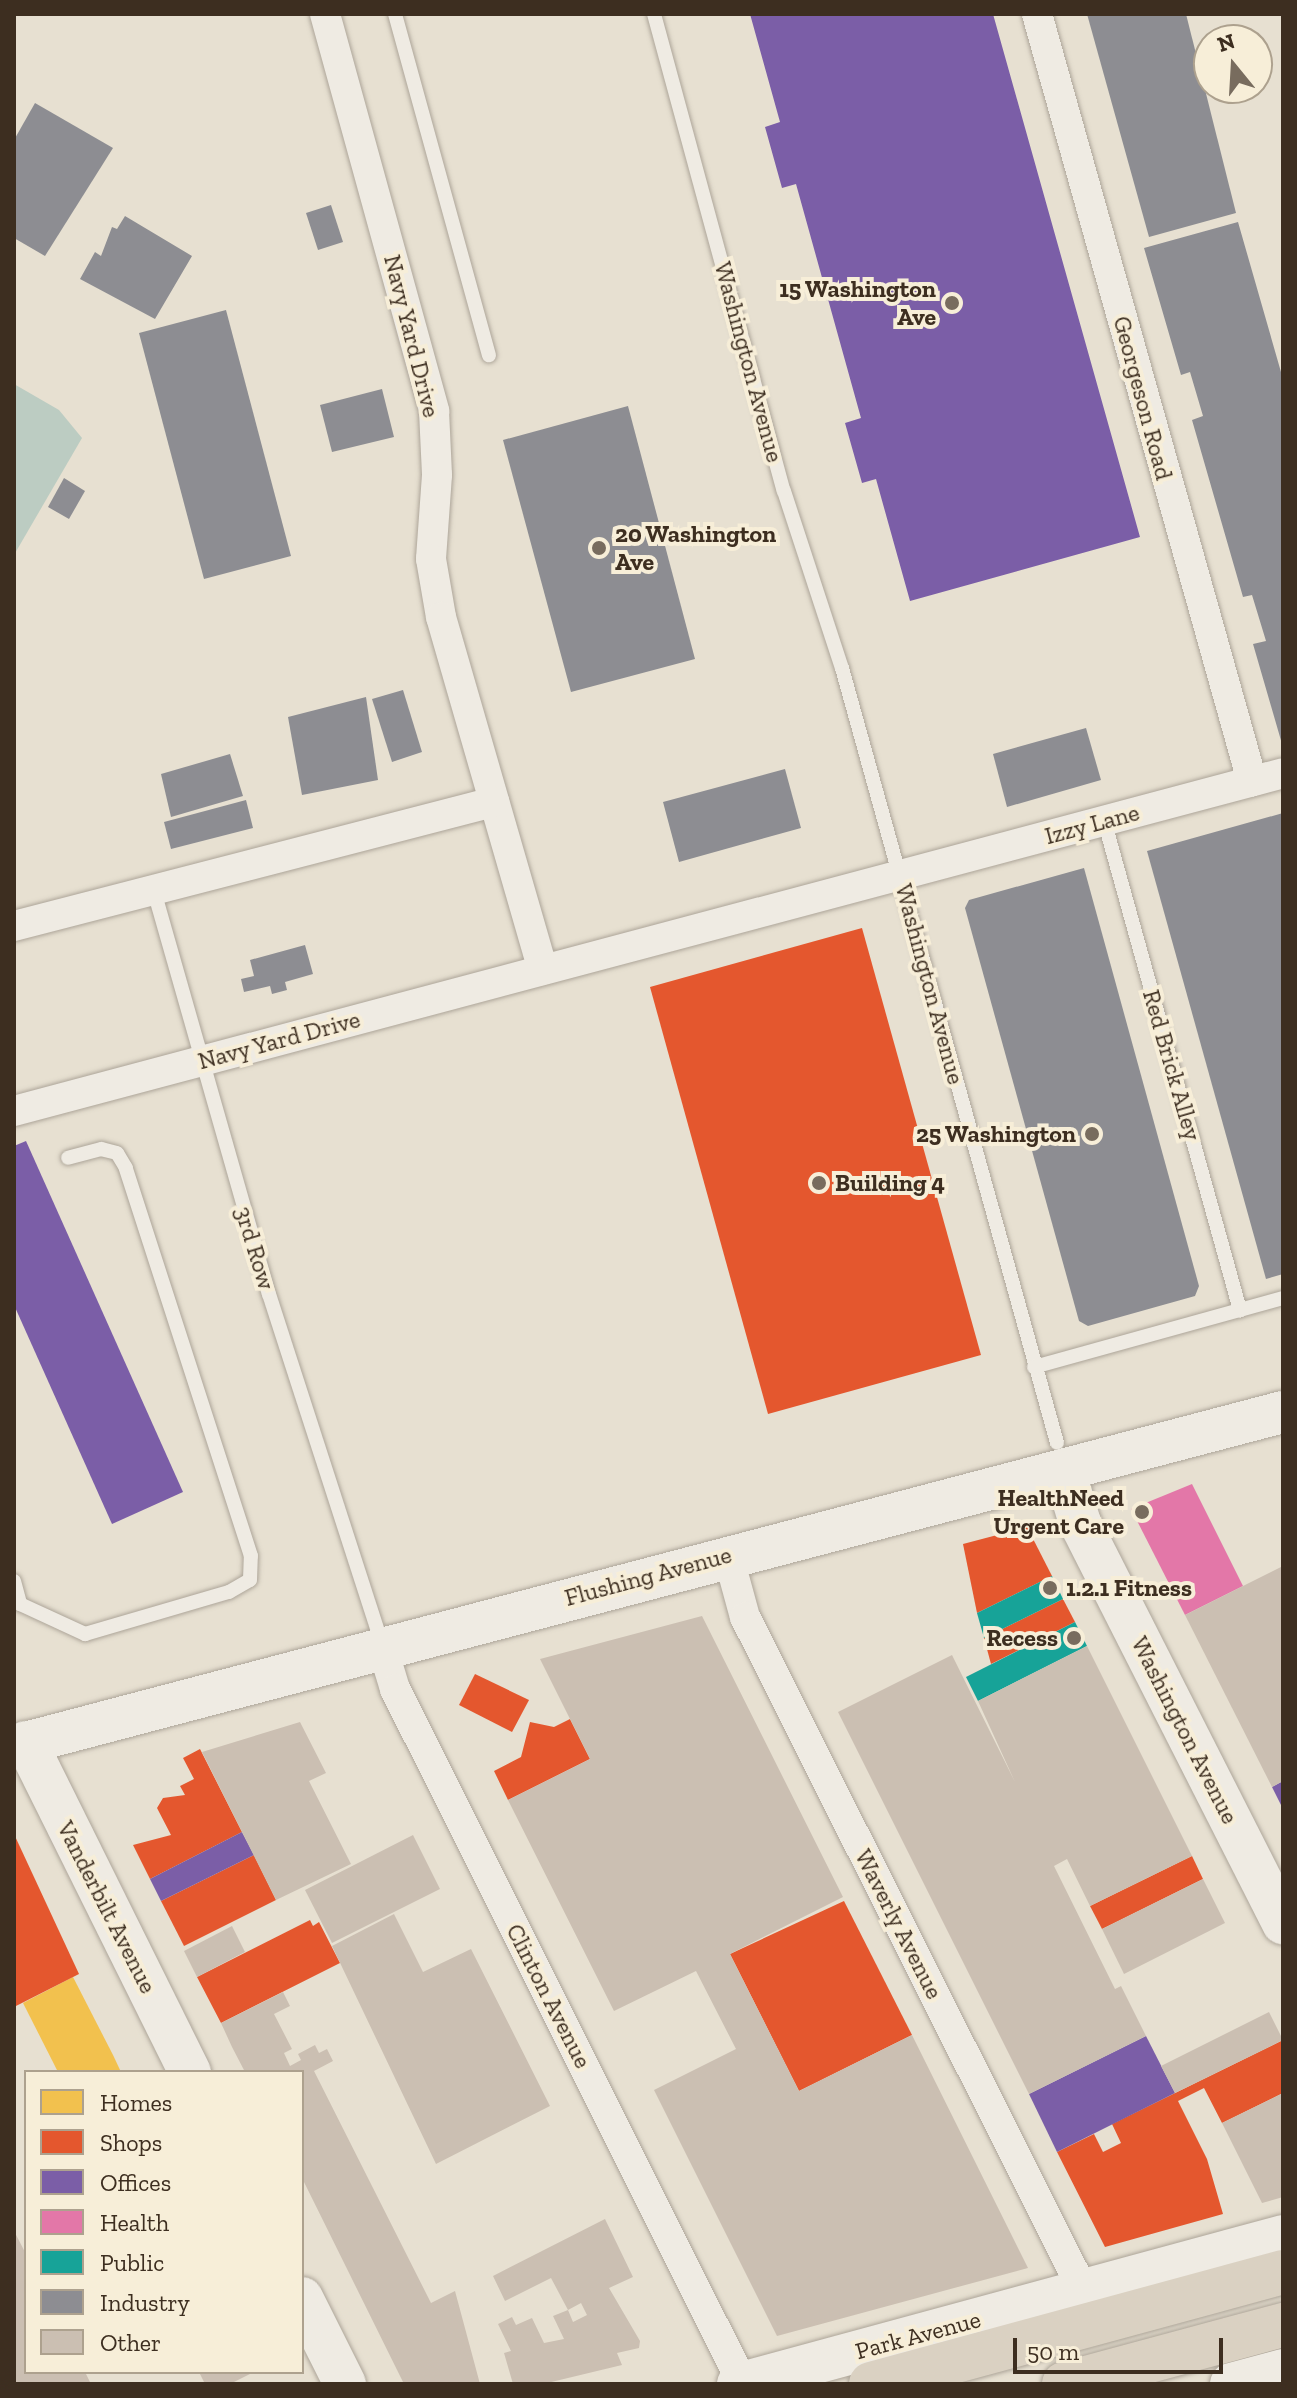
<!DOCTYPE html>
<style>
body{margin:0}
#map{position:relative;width:1297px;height:2398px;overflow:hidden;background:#e7e0d1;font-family:"Zilla Slab",serif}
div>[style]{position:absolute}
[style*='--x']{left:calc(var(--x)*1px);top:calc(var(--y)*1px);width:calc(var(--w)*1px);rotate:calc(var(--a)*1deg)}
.water>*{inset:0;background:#bcccc2}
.homes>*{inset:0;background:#f2c14e}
.shops>*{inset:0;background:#e4572e}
.offices>*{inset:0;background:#7b5ea7}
.health>*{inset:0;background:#e377a8}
.public>*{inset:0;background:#17a398}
.industry>*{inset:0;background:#8d8d92}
.building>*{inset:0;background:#cbbfb2}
.roads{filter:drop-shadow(0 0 2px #ada599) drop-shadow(0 0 2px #ada599)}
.service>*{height:14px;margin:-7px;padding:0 7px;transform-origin:7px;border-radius:7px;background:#efebe3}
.minor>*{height:30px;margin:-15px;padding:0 15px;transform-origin:15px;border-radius:15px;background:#efebe3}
.secondary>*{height:42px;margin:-21px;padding:0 21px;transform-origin:21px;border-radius:21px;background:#efebe3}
.motorway>*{height:44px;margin:-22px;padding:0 22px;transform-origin:22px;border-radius:22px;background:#dad1c2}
.dots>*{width:22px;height:22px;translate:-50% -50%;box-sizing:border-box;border:4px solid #f7eed8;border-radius:50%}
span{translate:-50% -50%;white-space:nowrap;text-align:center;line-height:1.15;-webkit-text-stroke:8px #f7eed8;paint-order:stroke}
.poi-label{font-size:24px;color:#3d2e20;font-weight:700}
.right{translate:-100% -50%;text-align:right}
.left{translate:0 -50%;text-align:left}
.street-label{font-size:24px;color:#3d2e20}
.frame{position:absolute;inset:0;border:16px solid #3d2e20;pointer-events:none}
.legend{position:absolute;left:24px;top:2070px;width:280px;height:304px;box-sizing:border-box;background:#f7eed8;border:2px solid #ada18e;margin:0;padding:10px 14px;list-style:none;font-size:24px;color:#3d2e20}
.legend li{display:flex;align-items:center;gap:16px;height:40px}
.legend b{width:40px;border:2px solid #ada18e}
.north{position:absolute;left:1193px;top:24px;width:80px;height:80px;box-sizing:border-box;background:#f7eed8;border:2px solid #ada18e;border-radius:50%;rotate:342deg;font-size:22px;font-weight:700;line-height:32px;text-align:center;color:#3d2e20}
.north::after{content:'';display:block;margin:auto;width:28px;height:36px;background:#786c5e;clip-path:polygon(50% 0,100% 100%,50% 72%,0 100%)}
.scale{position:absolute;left:1013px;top:2338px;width:210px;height:36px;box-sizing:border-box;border:4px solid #3d2e20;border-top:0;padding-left:10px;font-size:24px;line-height:28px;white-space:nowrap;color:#3d2e20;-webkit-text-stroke:6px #f7eed8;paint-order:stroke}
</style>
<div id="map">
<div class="water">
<i style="clip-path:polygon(14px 384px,59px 410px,82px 438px,14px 555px)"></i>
</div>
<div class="homes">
<i style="clip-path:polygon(73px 1977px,113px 2055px,121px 2072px,58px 2072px,23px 2003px)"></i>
</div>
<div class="shops">
<i style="clip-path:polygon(862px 928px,981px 1355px,768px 1414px,650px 987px)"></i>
<i style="clip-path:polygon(1027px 1527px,1052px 1576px,977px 1613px,963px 1544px)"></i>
<i style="clip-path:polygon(1063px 1599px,1075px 1622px,991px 1664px,984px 1638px)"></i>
<i style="clip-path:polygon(475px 1674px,529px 1700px,512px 1732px,459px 1705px)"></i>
<i style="clip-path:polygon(570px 1719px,590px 1759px,508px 1800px,494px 1771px,521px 1757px,530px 1722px,554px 1727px)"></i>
<i style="clip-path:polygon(200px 1749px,242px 1832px,150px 1879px,133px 1845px,171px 1835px,157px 1808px,163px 1798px,185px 1795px,180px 1786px,194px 1779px,183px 1758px)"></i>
<i style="clip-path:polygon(14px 1834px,79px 1974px,14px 2007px)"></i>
<i style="clip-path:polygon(254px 1855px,276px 1900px,184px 1946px,161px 1901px)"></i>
<i style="clip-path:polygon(1192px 1856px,1203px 1879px,1102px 1929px,1090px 1906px)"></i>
<i style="clip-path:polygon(844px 1901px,912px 2035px,799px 2091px,730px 1954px)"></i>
<i style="clip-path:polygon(310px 1920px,313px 1926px,319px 1922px,340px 1963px,221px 2023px,197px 1977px)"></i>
<i style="clip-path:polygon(1283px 2040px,1283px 2093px,1222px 2123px,1204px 2088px,1178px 2101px,1207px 2159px,1223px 2214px,1105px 2247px,1057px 2152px,1094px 2134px,1103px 2152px,1121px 2143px,1112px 2124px)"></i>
</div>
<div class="offices">
<i style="clip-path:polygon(750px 14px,993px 14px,1140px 537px,910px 601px,876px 479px,862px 483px,845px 423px,861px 418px,796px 184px,782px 188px,765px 127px,780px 122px)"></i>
<i style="clip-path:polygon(26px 1141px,183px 1492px,112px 1524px,14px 1305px,14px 1146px)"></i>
<i style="clip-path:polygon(1283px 1781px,1283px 1809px,1272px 1787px)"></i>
<i style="clip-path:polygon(242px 1832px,254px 1855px,161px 1901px,150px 1879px)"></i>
<i style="clip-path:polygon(1146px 2036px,1175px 2093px,1057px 2152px,1029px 2094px)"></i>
</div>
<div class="health">
<i style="clip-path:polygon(1192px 1484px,1243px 1586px,1185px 1615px,1131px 1509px)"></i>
</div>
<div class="public">
<i style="clip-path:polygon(1052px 1576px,1063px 1599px,984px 1638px,977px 1613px)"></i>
<i style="clip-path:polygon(1075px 1622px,1087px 1646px,978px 1701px,966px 1677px)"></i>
</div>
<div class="industry">
<i style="clip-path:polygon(1087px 14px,1186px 14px,1236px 213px,1149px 237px)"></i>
<i style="clip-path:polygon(35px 103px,113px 148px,45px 256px,14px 238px,14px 140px)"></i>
<i style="clip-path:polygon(331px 205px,343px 242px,318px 250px,306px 213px)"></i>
<i style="clip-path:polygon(125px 216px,192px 256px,155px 319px,80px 279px,95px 252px,101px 256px,112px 227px,117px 229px)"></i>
<i style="clip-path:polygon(1238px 222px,1283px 379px,1282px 744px,1253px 644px,1266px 641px,1252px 595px,1243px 597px,1192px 420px,1203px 416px,1190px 372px,1181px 375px,1144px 248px)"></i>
<i style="clip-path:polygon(226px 310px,291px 556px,204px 579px,139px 333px)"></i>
<i style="clip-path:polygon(382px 389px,394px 437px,332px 452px,320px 405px)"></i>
<i style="clip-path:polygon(628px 406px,695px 659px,571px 692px,503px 440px)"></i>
<i style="clip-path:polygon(64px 478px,85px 491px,69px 519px,48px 507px)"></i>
<i style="clip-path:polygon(403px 690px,422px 752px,392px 762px,372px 699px)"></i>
<i style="clip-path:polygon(366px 697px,378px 780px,302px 795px,288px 717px)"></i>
<i style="clip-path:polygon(1086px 728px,1101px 780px,1007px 807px,993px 754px)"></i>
<i style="clip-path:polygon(230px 754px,243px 796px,171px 817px,161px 774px)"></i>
<i style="clip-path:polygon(785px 769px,801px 828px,679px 862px,663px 802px)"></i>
<i style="clip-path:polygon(246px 800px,253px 828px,171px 849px,164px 822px)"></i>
<i style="clip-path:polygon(1283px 813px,1283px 1274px,1266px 1279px,1147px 851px)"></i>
<i style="clip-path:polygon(1084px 868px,1199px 1286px,1195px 1296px,1088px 1326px,1079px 1321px,965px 908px,969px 900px)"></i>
<i style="clip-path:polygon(305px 945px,313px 974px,285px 982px,287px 990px,272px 994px,270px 986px,244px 992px,241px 979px,254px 976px,250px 960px)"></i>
</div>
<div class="building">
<i style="clip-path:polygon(1283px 1566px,1283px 1781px,1272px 1787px,1185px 1615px)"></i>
<i style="clip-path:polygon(702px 1616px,843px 1897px,730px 1954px,799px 2091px,912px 2035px,1028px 2268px,777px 2336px,654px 2090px,736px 2049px,696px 1971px,614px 2011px,508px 1800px,590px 1759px,540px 1659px)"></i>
<i style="clip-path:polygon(1087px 1646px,1192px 1856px,1090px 1906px,1067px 1859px,1054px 1866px,1115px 1989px,1121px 1986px,1146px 2036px,1029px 2094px,838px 1712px,952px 1655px,1015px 1782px,978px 1701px)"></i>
<i style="clip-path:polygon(300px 1722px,326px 1773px,309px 1781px,351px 1864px,276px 1900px,202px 1752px)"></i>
<i style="clip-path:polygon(413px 1835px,440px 1889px,332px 1943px,305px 1890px)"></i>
<i style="clip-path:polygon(1203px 1879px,1225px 1923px,1124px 1974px,1102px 1929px)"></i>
<i style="clip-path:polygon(394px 1914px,423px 1972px,471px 1949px,550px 2106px,436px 2164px,332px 1946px)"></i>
<i style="clip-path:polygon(232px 1926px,245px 1952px,197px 1977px,184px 1951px)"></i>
<i style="clip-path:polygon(283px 1992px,290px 2006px,274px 2014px,292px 2049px,284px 2053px,290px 2066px,301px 2060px,298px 2054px,315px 2045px,319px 2053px,327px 2049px,333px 2061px,314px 2071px,431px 2303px,455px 2291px,480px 2384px,404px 2384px,302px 2178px,302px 2072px,245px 2072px,232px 2047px,221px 2023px)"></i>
<i style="clip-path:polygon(1269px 2012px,1283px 2040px,1175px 2093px,1161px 2066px)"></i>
<i style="clip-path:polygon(1283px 2093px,1283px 2197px,1262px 2203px,1222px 2123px)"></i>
<i style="clip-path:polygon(605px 2219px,633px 2277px,609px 2288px,640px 2341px,639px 2348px,617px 2353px,622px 2365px,543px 2384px,513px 2384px,504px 2353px,511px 2351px,498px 2324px,512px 2317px,516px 2325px,532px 2318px,544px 2343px,564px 2339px,553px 2316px,568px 2310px,573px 2322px,587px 2315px,581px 2303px,568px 2310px,551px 2278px,505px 2301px,493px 2276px)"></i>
<i style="clip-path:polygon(14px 2231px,26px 2254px,26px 2372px,85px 2372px,91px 2384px,14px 2384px)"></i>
<i style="clip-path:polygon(199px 2372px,254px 2372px,230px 2384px,205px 2384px)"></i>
</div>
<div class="roads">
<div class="service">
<i style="--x:395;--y:14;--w:354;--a:74.6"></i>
<i style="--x:654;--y:14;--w:494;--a:74.8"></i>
<i style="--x:784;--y:491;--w:186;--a:71.9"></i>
<i style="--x:842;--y:668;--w:804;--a:74.49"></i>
<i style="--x:1104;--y:820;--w:509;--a:74.49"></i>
<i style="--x:154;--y:891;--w:419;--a:74.1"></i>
<i style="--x:269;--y:1294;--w:368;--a:72.1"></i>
<i style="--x:1034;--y:1367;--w:258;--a:-15.5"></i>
<i style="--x:14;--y:1581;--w:24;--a:75"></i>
<i style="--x:20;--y:1604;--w:72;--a:24.8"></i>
<i style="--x:85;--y:1634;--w:150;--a:-16.3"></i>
<i style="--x:229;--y:1592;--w:24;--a:-30"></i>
<i style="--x:250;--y:1580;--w:24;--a:-88"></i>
<i style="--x:251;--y:1556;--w:408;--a:-107.9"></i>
<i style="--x:126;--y:1168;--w:17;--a:-121"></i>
<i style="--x:117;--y:1153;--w:16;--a:-166"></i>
<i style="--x:101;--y:1149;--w:34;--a:165"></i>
</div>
<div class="minor">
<i style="--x:325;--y:14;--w:412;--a:74.6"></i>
<i style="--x:434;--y:411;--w:64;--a:87.3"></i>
<i style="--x:437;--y:475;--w:84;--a:94.1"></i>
<i style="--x:431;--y:559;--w:59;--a:80.2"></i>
<i style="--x:441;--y:617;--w:367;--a:73.9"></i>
<i style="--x:1037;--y:14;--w:797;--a:74.34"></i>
<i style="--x:14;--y:926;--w:496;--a:-14.5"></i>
<i style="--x:14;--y:1111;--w:1313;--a:-14.91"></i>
<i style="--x:728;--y:1555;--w:64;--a:74.7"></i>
<i style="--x:745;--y:1617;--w:753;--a:63.33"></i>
<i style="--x:382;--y:1646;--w:45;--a:73.2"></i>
<i style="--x:395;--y:1689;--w:777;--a:63.4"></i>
</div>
<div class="secondary">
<i style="--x:1064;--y:1470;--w:55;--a:73.2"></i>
<i style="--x:1080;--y:1523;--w:449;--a:63.1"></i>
<i style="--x:26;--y:1742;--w:369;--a:63.6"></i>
<i style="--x:14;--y:1746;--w:1312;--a:-14.75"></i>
<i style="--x:302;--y:2298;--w:96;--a:63.4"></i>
<i style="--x:738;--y:2384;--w:565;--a:-15.19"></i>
<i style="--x:1231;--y:2384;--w:54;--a:-15.1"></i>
</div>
<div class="motorway">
<i style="--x:871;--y:2384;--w:427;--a:-15.2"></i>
<i style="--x:1064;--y:2384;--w:227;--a:-15.1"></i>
</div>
</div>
<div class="dots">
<i style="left:952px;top:303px;background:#786c5e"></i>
<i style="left:599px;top:548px;background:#786c5e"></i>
<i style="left:1092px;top:1134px;background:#786c5e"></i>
<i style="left:819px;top:1183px;background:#786c5e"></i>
<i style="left:1142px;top:1512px;background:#786c5e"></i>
<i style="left:1050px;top:1588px;background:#786c5e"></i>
<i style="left:1074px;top:1638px;background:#786c5e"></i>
</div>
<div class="poi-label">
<span class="right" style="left:936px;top:303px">15 Washington<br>Ave</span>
<span class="left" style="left:615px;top:548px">20 Washington<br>Ave</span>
<span class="right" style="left:1076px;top:1134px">25 Washington</span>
<span class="left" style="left:835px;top:1183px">Building 4</span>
<span class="right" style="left:1124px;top:1512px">HealthNeed<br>Urgent Care</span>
<span class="left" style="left:1066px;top:1588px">1.2.1 Fitness</span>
<span class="right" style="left:1058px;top:1638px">Recess</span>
</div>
<div class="street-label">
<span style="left:412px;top:336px;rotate:76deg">Navy Yard Drive</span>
<span style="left:749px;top:362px;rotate:75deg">Washington Avenue</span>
<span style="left:1143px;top:398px;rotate:75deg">Georgeson Road</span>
<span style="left:1092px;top:824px;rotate:-15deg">Izzy Lane</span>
<span style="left:930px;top:984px;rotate:75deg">Washington Avenue</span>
<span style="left:279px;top:1040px;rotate:-15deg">Navy Yard Drive</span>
<span style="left:1172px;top:1065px;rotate:74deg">Red Brick Alley</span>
<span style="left:255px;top:1248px;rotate:73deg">3rd Row</span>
<span style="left:648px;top:1576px;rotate:-15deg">Flushing Avenue</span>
<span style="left:1185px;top:1730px;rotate:63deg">Washington Avenue</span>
<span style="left:107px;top:1907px;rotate:63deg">Vanderbilt Avenue</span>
<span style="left:899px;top:1924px;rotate:63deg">Waverly Avenue</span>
<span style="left:549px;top:1996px;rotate:63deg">Clinton Avenue</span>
<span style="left:918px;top:2335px;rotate:-15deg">Park Avenue</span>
</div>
<div class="frame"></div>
<ul class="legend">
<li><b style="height:22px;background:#f2c14e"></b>Homes</li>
<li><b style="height:22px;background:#e4572e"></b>Shops</li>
<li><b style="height:22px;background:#7b5ea7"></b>Offices</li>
<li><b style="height:22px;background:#e377a8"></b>Health</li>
<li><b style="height:22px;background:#17a398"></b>Public</li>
<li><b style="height:22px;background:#8d8d92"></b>Industry</li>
<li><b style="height:22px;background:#cbbfb2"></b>Other</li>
</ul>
<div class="north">N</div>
<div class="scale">50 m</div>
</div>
